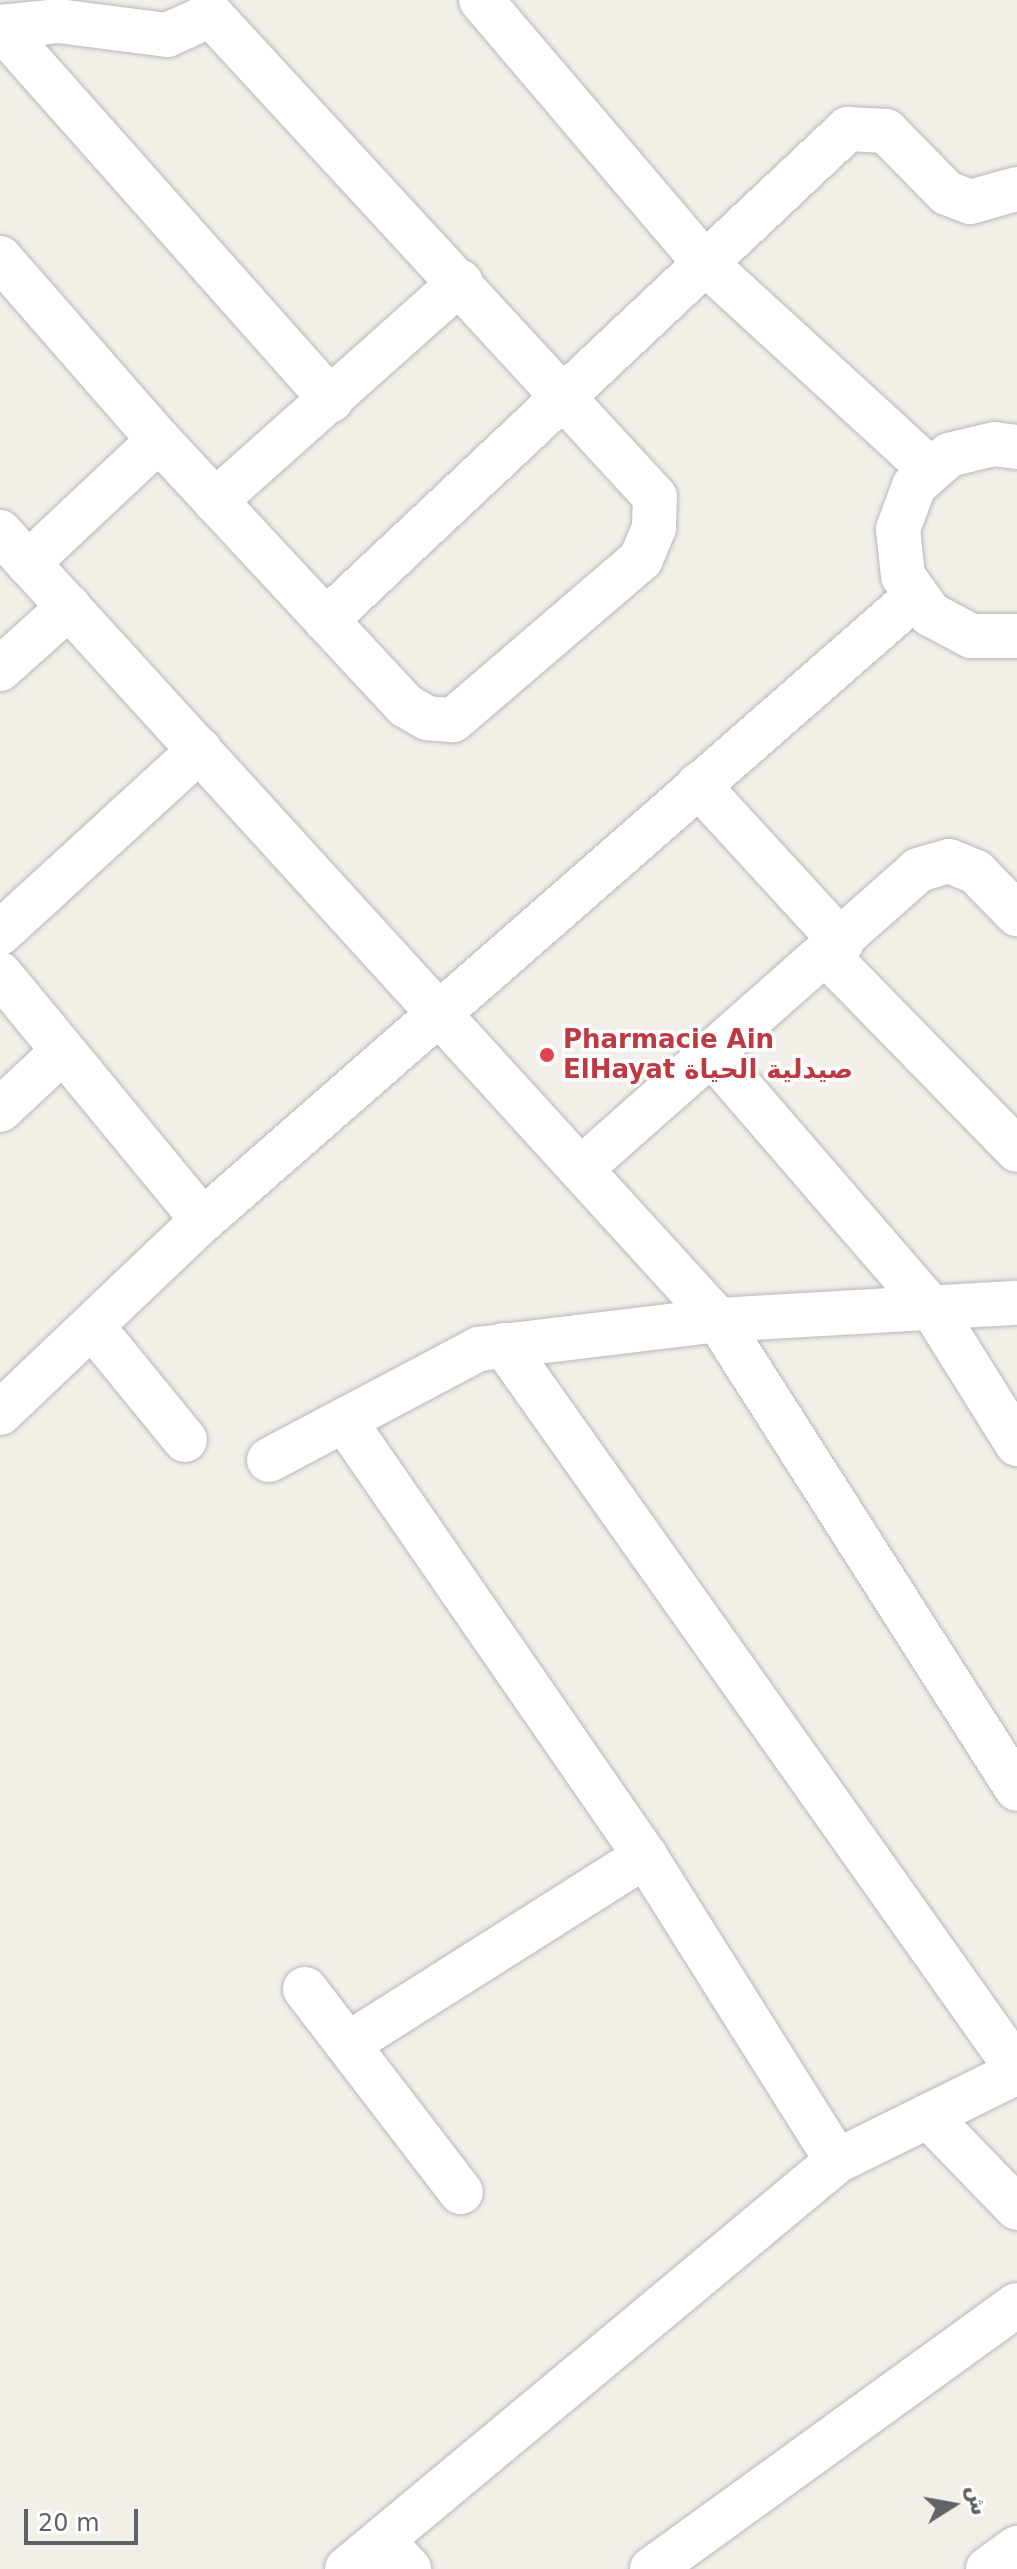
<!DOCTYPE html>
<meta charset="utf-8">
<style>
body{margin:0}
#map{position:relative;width:1017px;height:2569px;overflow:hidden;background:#f1efe8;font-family:"DejaVu Sans",Cairo,sans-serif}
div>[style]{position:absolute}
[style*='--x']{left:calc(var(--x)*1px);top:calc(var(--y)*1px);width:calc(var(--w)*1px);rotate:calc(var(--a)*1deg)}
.roads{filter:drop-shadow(0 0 2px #b5b8bc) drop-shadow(0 0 2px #b5b8bc)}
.minor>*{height:44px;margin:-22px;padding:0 22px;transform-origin:22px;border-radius:22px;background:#fff}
.dots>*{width:22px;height:22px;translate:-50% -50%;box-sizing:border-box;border:4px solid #fff;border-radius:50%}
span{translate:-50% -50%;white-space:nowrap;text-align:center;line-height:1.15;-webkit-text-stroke:7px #fff;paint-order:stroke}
.health-label{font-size:26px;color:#be3a42;font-weight:700}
.left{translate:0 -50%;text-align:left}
.north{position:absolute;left:913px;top:2465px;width:80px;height:80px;-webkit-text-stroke:6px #fff;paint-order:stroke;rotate:79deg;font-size:22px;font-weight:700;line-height:32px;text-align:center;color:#5f6368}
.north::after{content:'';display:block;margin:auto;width:28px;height:36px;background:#5f6368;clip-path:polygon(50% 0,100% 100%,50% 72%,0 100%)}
.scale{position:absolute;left:24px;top:2509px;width:114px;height:36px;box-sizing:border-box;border:4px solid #5f6368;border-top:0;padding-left:10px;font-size:24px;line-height:28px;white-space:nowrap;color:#5f6368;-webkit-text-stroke:6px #fff;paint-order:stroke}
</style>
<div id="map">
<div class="roads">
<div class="minor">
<i style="--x:481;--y:0;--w:344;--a:49.6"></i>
<i style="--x:704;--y:262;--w:305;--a:42.5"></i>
<i style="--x:0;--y:27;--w:58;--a:-5.9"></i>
<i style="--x:58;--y:21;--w:110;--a:7.3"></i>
<i style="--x:167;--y:35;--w:48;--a:-24.4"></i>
<i style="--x:211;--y:15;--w:655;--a:47.35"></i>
<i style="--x:655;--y:497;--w:31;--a:92"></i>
<i style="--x:654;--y:528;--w:34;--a:113"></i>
<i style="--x:641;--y:559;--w:248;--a:139.4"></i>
<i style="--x:453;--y:720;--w:26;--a:-176"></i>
<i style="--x:427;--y:718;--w:24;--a:-150"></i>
<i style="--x:406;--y:706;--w:363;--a:-132.9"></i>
<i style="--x:159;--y:440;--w:180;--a:136.8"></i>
<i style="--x:0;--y:27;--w:499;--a:48.4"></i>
<i style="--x:0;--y:258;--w:242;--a:48.9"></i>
<i style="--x:1017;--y:447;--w:23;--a:-173"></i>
<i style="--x:994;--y:444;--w:46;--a:166.3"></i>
<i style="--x:949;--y:455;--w:47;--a:138.5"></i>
<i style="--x:914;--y:486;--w:46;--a:110.4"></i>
<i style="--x:898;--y:529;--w:47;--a:83.9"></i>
<i style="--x:903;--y:576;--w:47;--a:54.6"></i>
<i style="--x:930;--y:614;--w:47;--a:28.2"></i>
<i style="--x:971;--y:636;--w:46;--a:0"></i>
<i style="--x:215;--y:501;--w:329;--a:-41.7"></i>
<i style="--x:0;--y:532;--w:1066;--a:47.66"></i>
<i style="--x:718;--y:1320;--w:299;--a:-3.3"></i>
<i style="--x:326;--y:620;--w:717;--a:-43.25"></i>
<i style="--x:848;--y:129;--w:38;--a:3"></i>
<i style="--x:886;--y:131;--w:87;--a:45.5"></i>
<i style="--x:947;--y:193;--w:25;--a:21"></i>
<i style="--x:970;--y:202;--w:49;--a:-15.5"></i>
<i style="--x:0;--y:669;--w:93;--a:-41.9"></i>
<i style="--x:698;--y:785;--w:213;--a:47.5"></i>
<i style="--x:0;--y:933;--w:271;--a:-42.5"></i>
<i style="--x:827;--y:955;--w:272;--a:45.7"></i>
<i style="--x:0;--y:974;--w:319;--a:50.5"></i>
<i style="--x:711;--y:1053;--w:341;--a:49.2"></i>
<i style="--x:934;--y:1311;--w:157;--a:58"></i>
<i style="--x:0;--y:1110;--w:86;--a:-43.1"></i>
<i style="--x:584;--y:1166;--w:446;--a:-41.5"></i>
<i style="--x:918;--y:870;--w:32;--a:-16"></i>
<i style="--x:949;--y:861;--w:29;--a:22"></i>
<i style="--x:976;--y:872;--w:59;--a:45.7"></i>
<i style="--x:92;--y:1326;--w:147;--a:50.8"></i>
<i style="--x:504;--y:1345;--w:887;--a:54.68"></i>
<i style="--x:0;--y:1413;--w:280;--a:-43.6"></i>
<i style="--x:203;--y:1220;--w:946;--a:-41.19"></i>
<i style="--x:346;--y:1423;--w:526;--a:55.37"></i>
<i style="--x:645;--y:1856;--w:360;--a:57.8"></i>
<i style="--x:269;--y:1460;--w:238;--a:-27.9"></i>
<i style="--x:479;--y:1349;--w:241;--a:-6.9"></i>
<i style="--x:718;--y:1320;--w:556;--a:57.48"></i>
<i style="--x:305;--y:1989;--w:256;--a:52.5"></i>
<i style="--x:348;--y:2044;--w:352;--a:-32.3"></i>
<i style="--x:928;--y:2116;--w:128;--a:45.9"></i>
<i style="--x:382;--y:2540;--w:40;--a:47"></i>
<i style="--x:347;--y:2569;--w:638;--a:-39.78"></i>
<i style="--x:837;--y:2161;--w:201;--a:-26.3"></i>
<i style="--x:652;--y:2569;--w:450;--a:-35.9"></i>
<i style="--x:988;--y:2569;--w:36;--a:-36"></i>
</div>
</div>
<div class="dots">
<i style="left:547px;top:1055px;background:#e0444e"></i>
</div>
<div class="health-label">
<span class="left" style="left:563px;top:1055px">Pharmacie Ain<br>ElHayat صيدلية الحياة</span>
</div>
<div class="north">ش</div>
<div class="scale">20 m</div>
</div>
